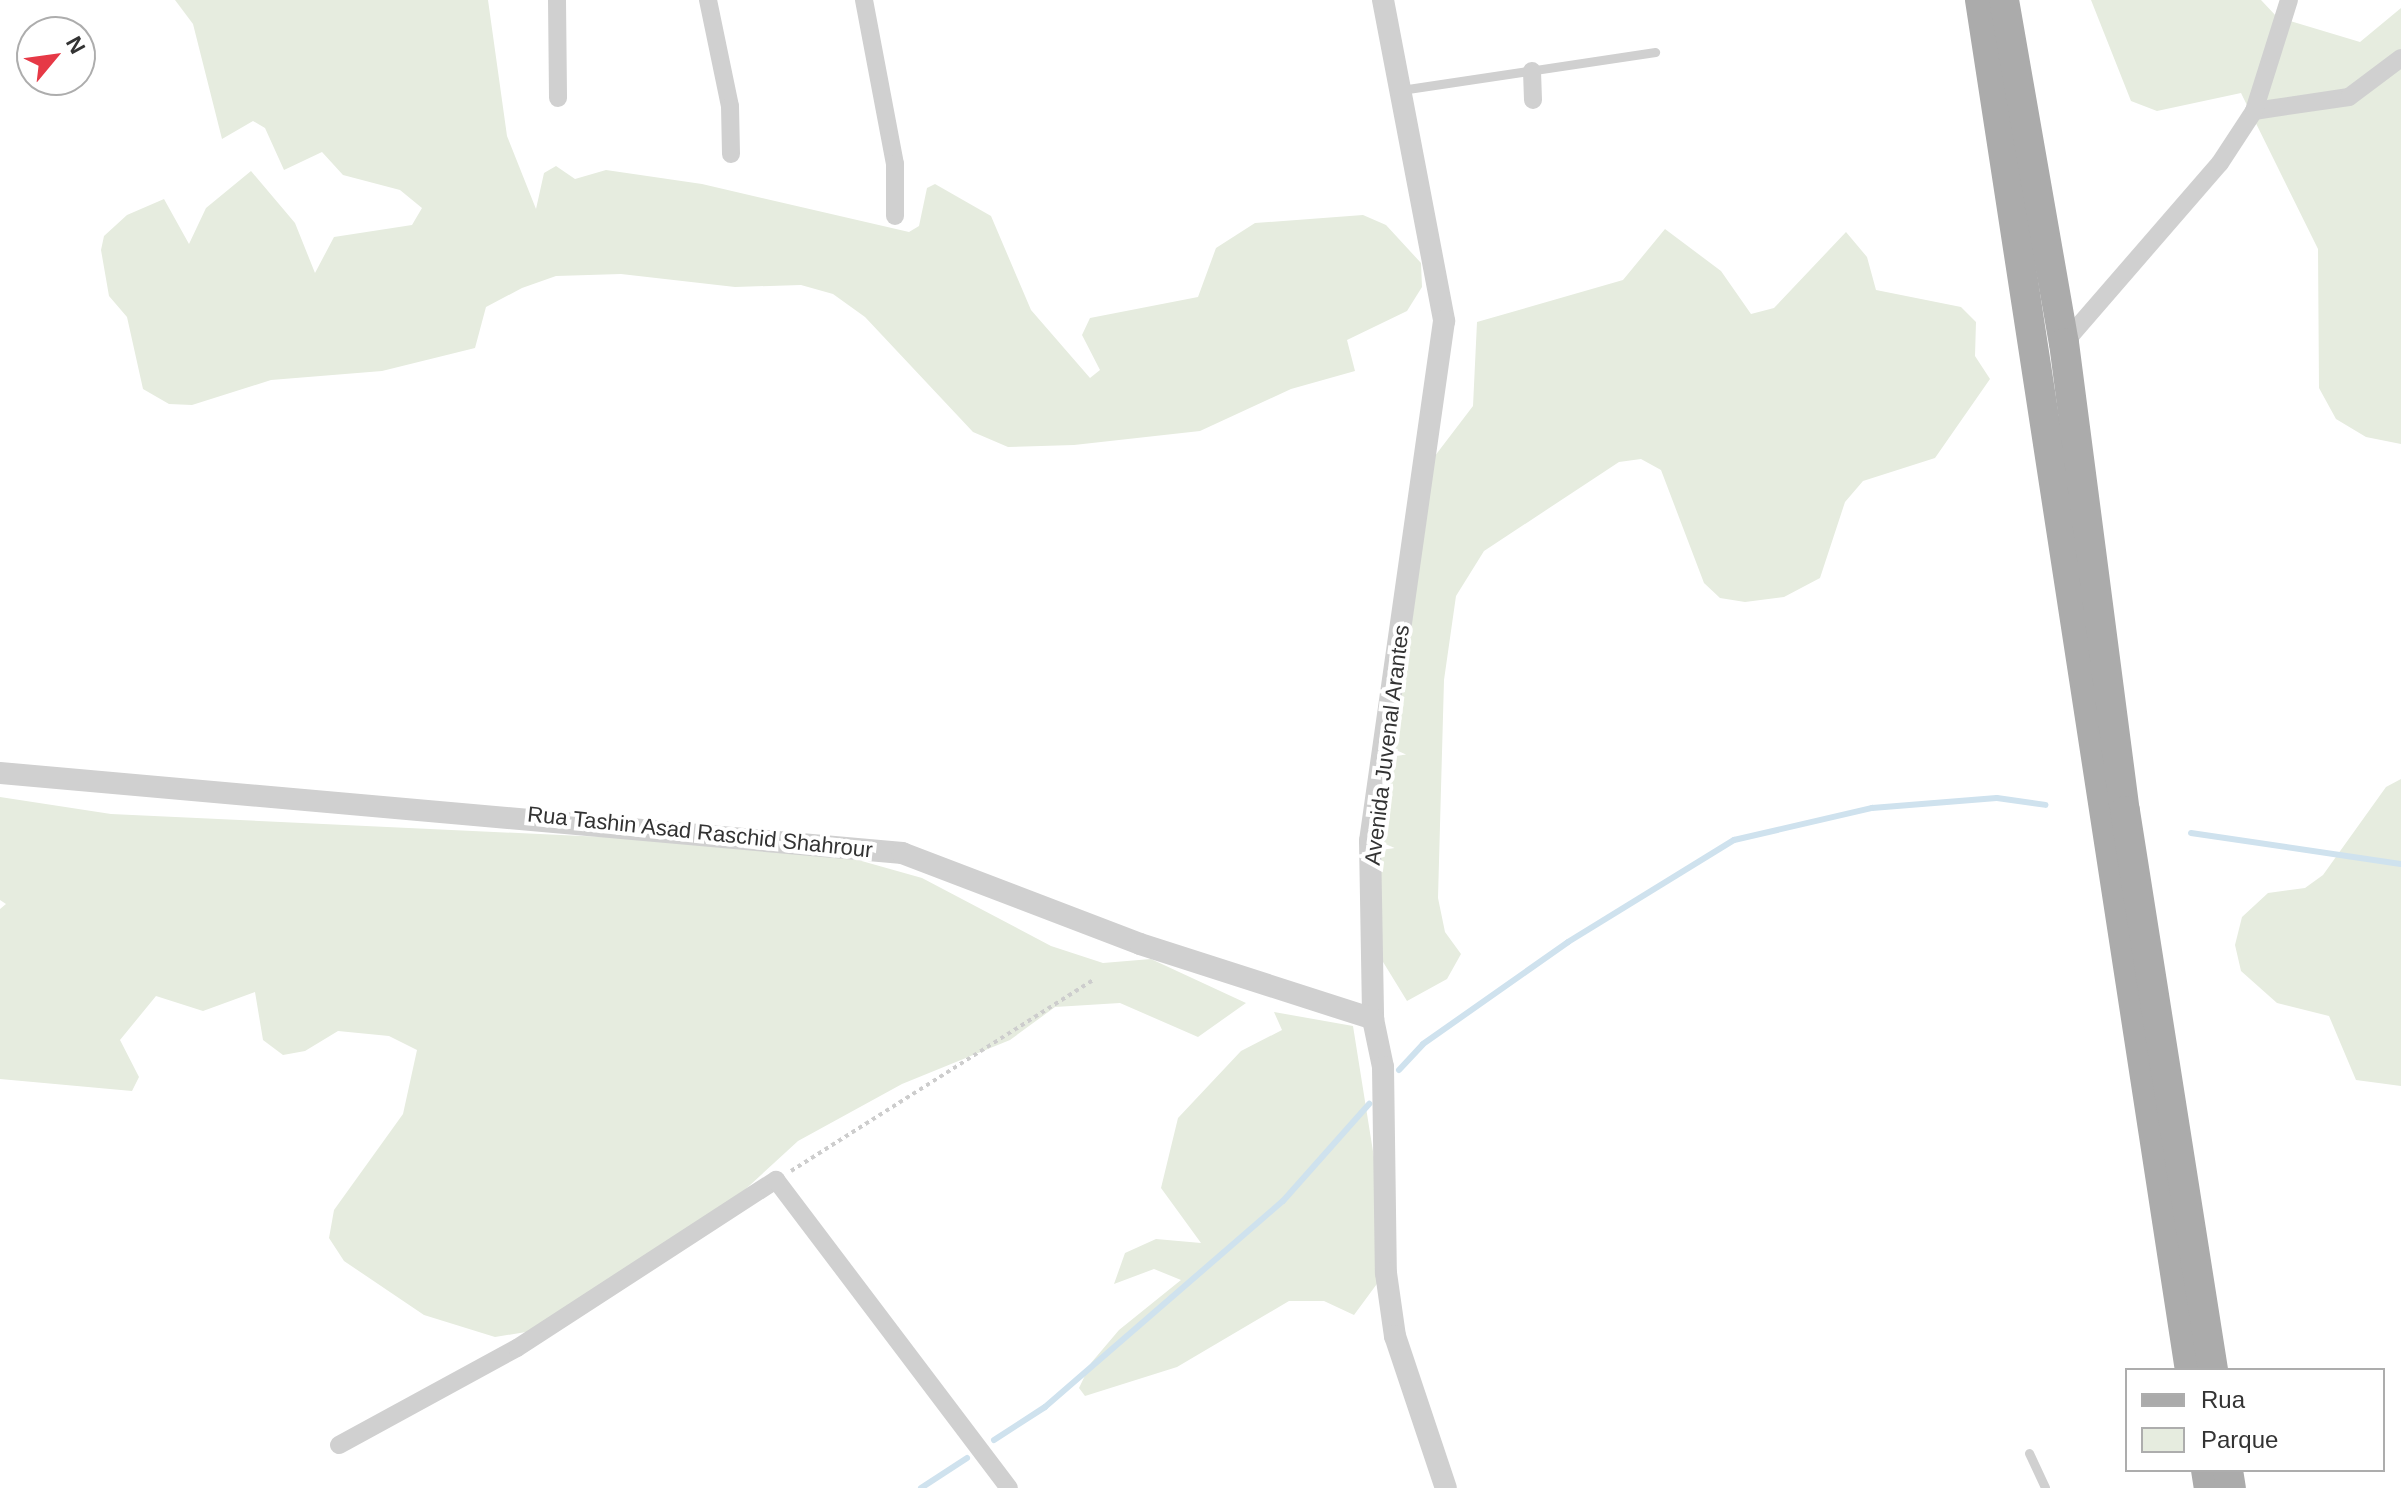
<!DOCTYPE html>
<style>
body{margin:0}
#map{position:relative;width:2401px;height:1488px;overflow:hidden;background:#fff;font-family:Helvetica,sans-serif}
div>[style]{position:absolute}
[style*='--x']{left:calc(var(--x)*1px);top:calc(var(--y)*1px);width:calc(var(--w)*1px);rotate:calc(var(--a)*1deg)}
.green>*{inset:0;background:#e6ecdf}
.stream>*{height:6px;margin:-3px;padding:0 3px;transform-origin:3px;border-radius:3px;background:#cfe2ee}
.path>*{height:4px;margin-top:-2px;transform-origin:0;background:repeating-linear-gradient(90deg,#cdcdcd 0 4px,transparent 0 8px)}
.service>*{height:9px;margin:-4.5px;padding:0 4.5px;transform-origin:4.5px;border-radius:4.5px;background:#d0d0d0}
.minor>*{height:18px;margin:-9px;padding:0 9px;transform-origin:9px;border-radius:9px;background:#d0d0d0}
.tertiary>*{height:22px;margin:-11px;padding:0 11px;transform-origin:11px;border-radius:11px;background:#d0d0d0}
.primary>*{height:30px;margin:-15px;padding:0 15px;transform-origin:15px;border-radius:15px;background:#ababab}
span{translate:-50% -50%;white-space:nowrap;text-align:center;line-height:1.15;-webkit-text-stroke:8px #fff;paint-order:stroke}
.street-label{font-size:22px;color:#333}
.legend{position:absolute;left:2125px;top:1368px;width:260px;height:104px;box-sizing:border-box;background:#fff;border:2px solid #adadad;margin:0;padding:10px 14px;list-style:none;font-size:24px;color:#333}
.legend li{display:flex;align-items:center;gap:16px;height:40px}
.legend b{width:40px;border:2px solid #adadad}
.north{position:absolute;left:16px;top:16px;width:80px;height:80px;box-sizing:border-box;background:#fff;border:2px solid #adadad;border-radius:50%;rotate:61deg;font-size:22px;font-weight:700;line-height:32px;text-align:center;color:#333}
.north::after{content:'';display:block;margin:auto;width:28px;height:36px;background:#e63946;clip-path:polygon(50% 0,100% 100%,50% 72%,0 100%)}
</style>
<div id="map">
<div class="green">
<i style="clip-path:polygon(175px 0,488px 0,507px 136px,536px 209px,544px 173px,556px 166px,575px 179px,606px 170px,702px 184px,909px 232px,919px 226px,927px 188px,935px 184px,991px 216px,1031px 310px,1090px 378px,1100px 370px,1082px 335px,1090px 318px,1198px 297px,1216px 248px,1255px 223px,1363px 215px,1386px 225px,1421px 263px,1422px 287px,1407px 311px,1347px 340px,1355px 371px,1291px 389px,1200px 431px,1074px 445px,1008px 447px,973px 432px,865px 317px,833px 294px,801px 285px,735px 287px,621px 274px,556px 276px,522px 288px,486px 307px,475px 348px,382px 371px,271px 380px,192px 405px,169px 404px,143px 389px,127px 317px,109px 296px,101px 250px,104px 236px,127px 215px,164px 199px,189px 244px,206px 208px,251px 171px,295px 223px,315px 273px,334px 237px,412px 225px,422px 208px,400px 190px,343px 175px,322px 152px,284px 170px,265px 128px,253px 121px,222px 139px,193px 24px)"></i>
<i style="clip-path:polygon(2091px 0,2261px 0,2277px 17px,2360px 42px,2401px 8px,2401px 444px,2366px 437px,2336px 419px,2319px 388px,2318px 249px,2241px 93px,2157px 111px,2131px 101px)"></i>
<i style="clip-path:polygon(1665px 229px,1721px 271px,1751px 314px,1774px 308px,1846px 232px,1867px 257px,1876px 290px,1961px 307px,1976px 322px,1975px 356px,1990px 379px,1935px 458px,1863px 481px,1845px 502px,1820px 578px,1784px 597px,1745px 602px,1720px 598px,1704px 583px,1661px 470px,1641px 459px,1619px 462px,1484px 551px,1456px 596px,1444px 680px,1438px 898px,1445px 932px,1461px 954px,1447px 979px,1407px 1001px,1380px 957px,1371px 914px,1428px 465px,1473px 406px,1477px 322px,1623px 280px)"></i>
<i style="clip-path:polygon(2401px 779px,2401px 1086px,2356px 1080px,2329px 1016px,2277px 1003px,2241px 971px,2235px 945px,2242px 917px,2268px 893px,2305px 888px,2323px 875px,2386px 787px)"></i>
<i style="clip-path:polygon(0 797px,111px 814px,667px 840px,851px 858px,922px 878px,1051px 946px,1103px 963px,1151px 959px,1246px 1003px,1198px 1037px,1120px 1003px,1055px 1007px,1010px 1040px,902px 1084px,798px 1141px,699px 1232px,526px 1332px,495px 1337px,424px 1315px,344px 1261px,329px 1238px,334px 1210px,403px 1114px,417px 1050px,389px 1036px,338px 1031px,305px 1051px,283px 1055px,263px 1040px,255px 992px,203px 1011px,156px 996px,120px 1040px,139px 1077px,132px 1091px,0 1079px,0 909px,6px 904px,0 900px)"></i>
<i style="clip-path:polygon(1274px 1012px,1353px 1026px,1386px 1233px,1382px 1277px,1354px 1315px,1324px 1301px,1289px 1301px,1177px 1367px,1085px 1396px,1079px 1388px,1091px 1363px,1119px 1330px,1181px 1280px,1154px 1269px,1114px 1284px,1125px 1253px,1156px 1239px,1201px 1243px,1161px 1188px,1178px 1118px,1241px 1051px,1282px 1030px)"></i>
</div>
<div class="stream">
<i style="--x:2191;--y:833;--w:212;--a:8.4"></i>
<i style="--x:1399;--y:1070;--w:35;--a:-47"></i>
<i style="--x:1423;--y:1044;--w:177;--a:-35.1"></i>
<i style="--x:1568;--y:942;--w:195;--a:-31.6"></i>
<i style="--x:1734;--y:840;--w:142;--a:-13.1"></i>
<i style="--x:1872;--y:808;--w:125;--a:-4.6"></i>
<i style="--x:1997;--y:798;--w:49;--a:8.1"></i>
<i style="--x:994;--y:1440;--w:61;--a:-32.9"></i>
<i style="--x:1045;--y:1407;--w:315;--a:-40.9"></i>
<i style="--x:1283;--y:1201;--w:130;--a:-48.4"></i>
<i style="--x:921;--y:1488;--w:55;--a:-33.1"></i>
</div>
<div class="path">
<i style="--x:791;--y:1171;--w:357;--a:-32.3"></i>
</div>
<div class="service">
<i style="--x:1401;--y:90;--w:257;--a:-8.5"></i>
<i style="--x:2029;--y:1453;--w:38;--a:65"></i>
</div>
<div class="minor">
<i style="--x:557;--y:0;--w:98;--a:89.4"></i>
<i style="--x:708;--y:0;--w:108;--a:78.3"></i>
<i style="--x:730;--y:106;--w:48;--a:88.8"></i>
<i style="--x:864;--y:0;--w:167;--a:79.3"></i>
<i style="--x:895;--y:164;--w:52;--a:90"></i>
<i style="--x:1532;--y:71;--w:29;--a:88"></i>
<i style="--x:2254;--y:111;--w:96;--a:-8.4"></i>
<i style="--x:2349;--y:97;--w:65;--a:-36.9"></i>
<i style="--x:2064;--y:343;--w:238;--a:-49.1"></i>
<i style="--x:2220;--y:163;--w:62;--a:-56.8"></i>
<i style="--x:2254;--y:111;--w:116;--a:-72.5"></i>
<i style="--x:339;--y:1445;--w:203;--a:-28.6"></i>
<i style="--x:517;--y:1348;--w:309;--a:-33"></i>
<i style="--x:776;--y:1180;--w:386;--a:52.9"></i>
</div>
<div class="tertiary">
<i style="--x:1383;--y:0;--w:327;--a:79.2"></i>
<i style="--x:1444;--y:321;--w:525;--a:98.1"></i>
<i style="--x:1370;--y:841;--w:178;--a:89"></i>
<i style="--x:1373;--y:1019;--w:49;--a:78.2"></i>
<i style="--x:1383;--y:1067;--w:206;--a:89.2"></i>
<i style="--x:1386;--y:1273;--w:64;--a:81.9"></i>
<i style="--x:1395;--y:1336;--w:160;--a:71.5"></i>
<i style="--x:0;--y:773;--w:906;--a:5.07"></i>
<i style="--x:902;--y:853;--w:255;--a:20.9"></i>
<i style="--x:1140;--y:944;--w:245;--a:17.8"></i>
</div>
<div class="primary">
<i style="--x:1980;--y:0;--w:1386;--a:81.29"></i>
<i style="--x:2004;--y:0;--w:348;--a:80.1"></i>
<i style="--x:2064;--y:343;--w:472;--a:82.6"></i>
<i style="--x:2125;--y:811;--w:566;--a:81.05"></i>
<i style="--x:2206;--y:1470;--w:18;--a:81"></i>
<i style="--x:2228;--y:1470;--w:18;--a:81"></i>
</div>
<div class="street-label">
<span style="left:1387px;top:745px;rotate:-83deg">Avenida Juvenal Arantes</span>
<span style="left:700px;top:832px;rotate:6deg">Rua Tashin Asad Raschid Shahrour</span>
</div>
<ul class="legend">
<li><b style="height:10px;background:#ababab"></b>Rua</li>
<li><b style="height:22px;background:#e6ecdf"></b>Parque</li>
</ul>
<div class="north">N</div>
</div>
